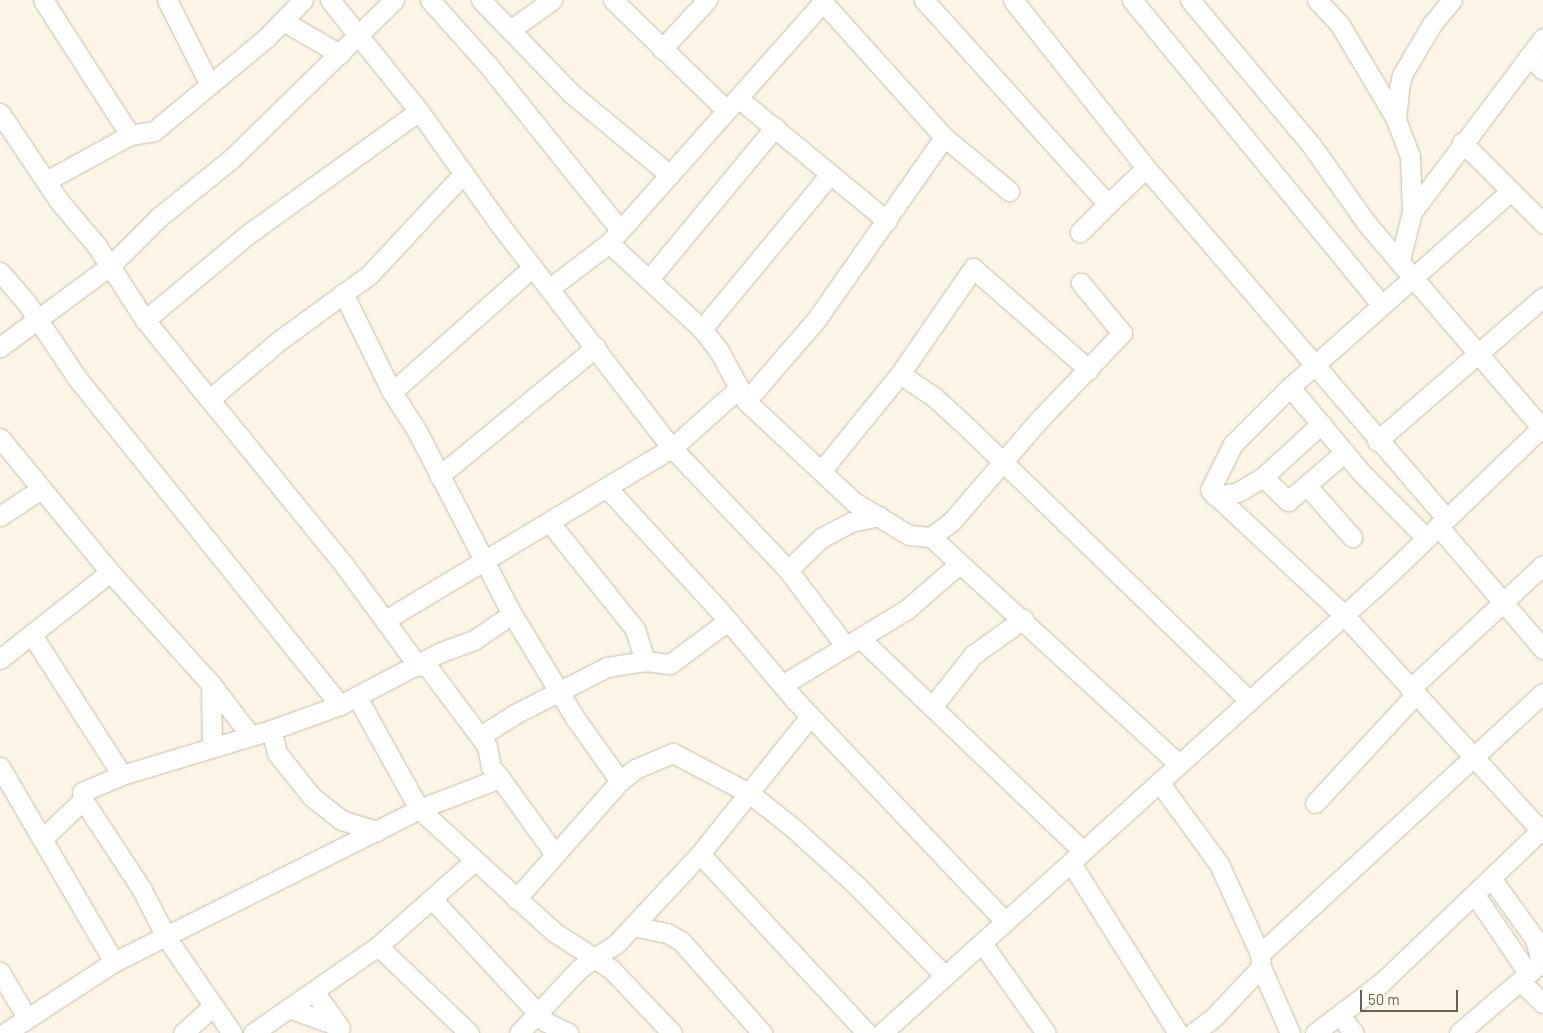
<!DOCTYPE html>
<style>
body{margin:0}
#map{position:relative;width:1543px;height:1033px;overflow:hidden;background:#faf5e6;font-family:Barlow,sans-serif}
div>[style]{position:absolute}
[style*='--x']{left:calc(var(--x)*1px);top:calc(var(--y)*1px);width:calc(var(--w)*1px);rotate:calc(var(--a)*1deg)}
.roads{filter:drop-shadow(0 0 1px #cabead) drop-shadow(0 0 1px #cabead)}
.minor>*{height:19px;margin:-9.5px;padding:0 9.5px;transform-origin:9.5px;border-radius:9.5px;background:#fff}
span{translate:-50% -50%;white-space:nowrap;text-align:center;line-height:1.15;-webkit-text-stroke:4px #fdf9ec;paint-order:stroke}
.scale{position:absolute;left:1360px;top:990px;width:98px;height:22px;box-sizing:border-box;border:2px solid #705f4e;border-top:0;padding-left:6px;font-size:15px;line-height:18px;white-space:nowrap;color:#705f4e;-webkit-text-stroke:4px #fdf9ec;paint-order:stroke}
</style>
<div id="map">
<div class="roads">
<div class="minor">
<i style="--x:43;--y:0;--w:161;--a:57.2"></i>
<i style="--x:167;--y:0;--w:93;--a:63.2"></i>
<i style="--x:330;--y:0;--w:142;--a:51.3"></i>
<i style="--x:419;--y:111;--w:140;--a:54.6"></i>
<i style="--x:500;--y:225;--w:282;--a:52.4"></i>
<i style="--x:672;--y:448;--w:168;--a:46.4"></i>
<i style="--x:788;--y:570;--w:96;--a:53"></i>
<i style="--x:430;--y:0;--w:87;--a:48.3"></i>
<i style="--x:488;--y:65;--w:211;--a:51.3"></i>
<i style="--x:481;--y:0;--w:131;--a:45.9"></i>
<i style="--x:572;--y:94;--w:127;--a:39.6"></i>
<i style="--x:613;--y:0;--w:158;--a:44.2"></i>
<i style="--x:821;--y:0;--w:184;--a:48.1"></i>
<i style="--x:944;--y:137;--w:85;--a:39.7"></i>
<i style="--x:924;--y:0;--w:275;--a:48"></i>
<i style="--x:1108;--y:204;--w:40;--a:135"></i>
<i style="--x:1013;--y:0;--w:214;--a:51.6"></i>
<i style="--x:1146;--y:168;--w:461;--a:49.4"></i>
<i style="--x:1132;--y:0;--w:394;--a:50.7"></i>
<i style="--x:1190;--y:0;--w:190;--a:50.1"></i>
<i style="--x:1312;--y:146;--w:95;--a:54.8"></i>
<i style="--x:1367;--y:224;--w:270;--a:49.4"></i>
<i style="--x:1317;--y:0;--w:34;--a:47"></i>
<i style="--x:1340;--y:25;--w:109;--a:59.2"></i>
<i style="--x:283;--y:21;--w:66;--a:30.1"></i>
<i style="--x:510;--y:30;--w:52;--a:-35.5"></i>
<i style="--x:662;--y:49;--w:67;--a:-47.4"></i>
<i style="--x:1529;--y:56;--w:20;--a:45"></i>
<i style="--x:738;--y:98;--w:193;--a:39.5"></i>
<i style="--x:0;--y:113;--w:106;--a:56.2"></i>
<i style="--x:59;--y:201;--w:59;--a:49.8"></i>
<i style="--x:97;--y:246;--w:88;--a:57"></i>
<i style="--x:145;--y:320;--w:312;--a:50.9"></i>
<i style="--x:342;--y:562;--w:129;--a:53.8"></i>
<i style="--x:1462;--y:142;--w:115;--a:45"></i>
<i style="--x:46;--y:181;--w:96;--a:-28.7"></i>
<i style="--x:130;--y:135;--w:24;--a:-9"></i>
<i style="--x:154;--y:131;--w:146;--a:-39.7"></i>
<i style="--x:266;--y:38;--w:53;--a:-45.8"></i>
<i style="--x:1108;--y:204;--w:52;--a:-43.5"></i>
<i style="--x:1412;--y:212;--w:56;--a:-92"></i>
<i style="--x:1410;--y:156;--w:40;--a:-111"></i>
<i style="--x:1396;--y:119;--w:30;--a:-84"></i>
<i style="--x:1399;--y:89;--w:14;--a:-78"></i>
<i style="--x:1402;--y:75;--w:59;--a:-59.5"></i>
<i style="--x:1432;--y:24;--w:31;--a:-50"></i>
<i style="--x:609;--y:243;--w:127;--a:42.8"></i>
<i style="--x:702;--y:329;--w:28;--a:52"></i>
<i style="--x:719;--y:351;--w:57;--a:61.6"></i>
<i style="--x:746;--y:401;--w:148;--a:43.1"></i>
<i style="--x:854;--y:502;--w:64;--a:31"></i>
<i style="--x:909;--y:535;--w:22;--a:5"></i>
<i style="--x:931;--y:537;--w:336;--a:42.5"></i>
<i style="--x:1400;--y:260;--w:49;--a:-76"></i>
<i style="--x:1412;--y:212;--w:218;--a:-53"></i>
<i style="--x:0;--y:272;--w:40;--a:49"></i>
<i style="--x:26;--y:302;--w:92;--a:56.1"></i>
<i style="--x:77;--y:378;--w:420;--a:51.2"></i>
<i style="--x:650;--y:278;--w:196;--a:-50.4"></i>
<i style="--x:550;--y:288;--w:74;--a:-37.3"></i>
<i style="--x:609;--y:243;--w:325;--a:-48.4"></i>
<i style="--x:343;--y:293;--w:110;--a:63.7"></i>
<i style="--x:392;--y:392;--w:46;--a:57.3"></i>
<i style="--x:417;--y:431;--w:206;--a:62.6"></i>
<i style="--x:512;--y:614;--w:122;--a:58.8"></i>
<i style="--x:575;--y:718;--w:77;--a:54.5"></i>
<i style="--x:145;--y:320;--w:133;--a:-39.8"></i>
<i style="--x:247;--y:235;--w:212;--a:-35.8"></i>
<i style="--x:702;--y:329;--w:201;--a:-50.4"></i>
<i style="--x:0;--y:347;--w:137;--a:-36.4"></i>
<i style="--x:110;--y:266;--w:69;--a:-45"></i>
<i style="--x:159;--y:217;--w:91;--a:-38.8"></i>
<i style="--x:230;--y:160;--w:229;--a:-44.3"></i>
<i style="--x:900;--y:374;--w:40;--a:34"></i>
<i style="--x:933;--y:396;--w:49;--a:42.5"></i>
<i style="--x:969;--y:429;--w:390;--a:44.1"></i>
<i style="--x:1290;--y:387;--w:295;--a:-41.6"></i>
<i style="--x:392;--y:392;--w:188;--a:-41.6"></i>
<i style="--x:211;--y:398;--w:90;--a:-40"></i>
<i style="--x:280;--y:340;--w:110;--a:-36.1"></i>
<i style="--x:369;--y:275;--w:139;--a:-47"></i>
<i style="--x:746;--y:401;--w:107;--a:-49.2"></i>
<i style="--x:816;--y:320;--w:223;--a:-55"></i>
<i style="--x:0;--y:438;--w:173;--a:50.6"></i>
<i style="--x:110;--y:572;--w:151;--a:48"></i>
<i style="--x:211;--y:684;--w:64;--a:52.6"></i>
<i style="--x:1377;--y:441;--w:220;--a:-40.9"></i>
<i style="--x:822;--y:470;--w:124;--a:-50.9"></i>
<i style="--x:900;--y:374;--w:129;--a:-55.4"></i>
<i style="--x:973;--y:268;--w:154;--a:41.3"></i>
<i style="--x:439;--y:476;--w:203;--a:-39.4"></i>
<i style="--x:1263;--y:477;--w:35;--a:44"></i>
<i style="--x:1288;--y:501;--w:75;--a:-40.7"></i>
<i style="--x:1308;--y:487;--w:67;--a:48.7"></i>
<i style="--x:608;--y:489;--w:163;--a:47.5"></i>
<i style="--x:718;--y:609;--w:119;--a:49.8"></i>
<i style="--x:795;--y:700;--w:306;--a:46.5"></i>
<i style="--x:1215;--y:496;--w:23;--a:-10"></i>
<i style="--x:1238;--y:492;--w:29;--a:-31"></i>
<i style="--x:1263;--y:477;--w:79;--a:-42.4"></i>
<i style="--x:0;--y:516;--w:49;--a:-33.4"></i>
<i style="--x:550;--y:523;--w:136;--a:51.3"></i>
<i style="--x:635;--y:629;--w:34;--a:73"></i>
<i style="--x:1438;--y:526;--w:162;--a:49.5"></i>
<i style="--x:931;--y:537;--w:26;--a:-37"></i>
<i style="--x:952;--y:521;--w:132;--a:-49.3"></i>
<i style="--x:1038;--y:421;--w:122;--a:-46.3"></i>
<i style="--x:1122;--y:333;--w:65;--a:-129.4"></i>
<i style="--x:1426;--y:538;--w:94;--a:-134.6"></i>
<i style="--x:1360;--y:471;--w:109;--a:-129.8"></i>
<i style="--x:1290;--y:387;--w:81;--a:135"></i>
<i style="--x:1233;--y:444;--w:51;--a:116.6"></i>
<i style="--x:1210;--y:490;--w:183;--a:43"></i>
<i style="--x:1344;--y:615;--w:295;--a:47.6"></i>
<i style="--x:788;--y:570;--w:46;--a:-44.1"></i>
<i style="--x:821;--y:538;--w:34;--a:-28"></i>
<i style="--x:851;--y:522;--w:29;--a:-12"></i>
<i style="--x:387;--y:619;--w:332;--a:-31"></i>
<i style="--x:672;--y:448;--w:89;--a:-41.8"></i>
<i style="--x:32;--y:635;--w:166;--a:57.3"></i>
<i style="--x:861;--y:639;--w:307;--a:43.7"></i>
<i style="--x:0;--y:659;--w:140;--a:-38.3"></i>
<i style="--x:211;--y:684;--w:62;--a:89.1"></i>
<i style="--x:782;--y:685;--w:145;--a:-31.2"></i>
<i style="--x:906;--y:610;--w:70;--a:-41"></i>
<i style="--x:1410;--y:689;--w:182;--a:-43"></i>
<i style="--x:357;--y:697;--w:128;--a:61"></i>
<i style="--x:419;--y:809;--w:183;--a:42.3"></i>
<i style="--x:554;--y:932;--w:68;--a:33"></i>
<i style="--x:611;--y:969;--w:88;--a:46.4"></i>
<i style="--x:932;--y:707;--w:66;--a:-51.7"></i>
<i style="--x:973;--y:655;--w:62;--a:-35.8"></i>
<i style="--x:271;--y:730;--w:24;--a:75"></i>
<i style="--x:277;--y:753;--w:56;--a:51.5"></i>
<i style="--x:312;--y:797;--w:37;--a:38"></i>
<i style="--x:341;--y:820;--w:38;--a:17"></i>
<i style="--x:480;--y:736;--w:39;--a:-32"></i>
<i style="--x:513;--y:715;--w:106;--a:-27.1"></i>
<i style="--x:607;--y:667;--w:38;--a:-9"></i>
<i style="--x:645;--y:661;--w:25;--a:7"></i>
<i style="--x:670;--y:664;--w:72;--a:-36.6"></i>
<i style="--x:0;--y:767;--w:226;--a:59.7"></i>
<i style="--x:500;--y:778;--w:92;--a:54.2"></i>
<i style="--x:1159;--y:782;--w:102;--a:53.8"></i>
<i style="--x:1219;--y:864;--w:99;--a:65.5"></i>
<i style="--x:1260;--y:954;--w:13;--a:86"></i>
<i style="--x:1261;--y:967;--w:72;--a:66.3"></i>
<i style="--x:1315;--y:803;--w:147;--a:-47.2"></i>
<i style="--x:42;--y:839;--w:57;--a:-43.6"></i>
<i style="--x:700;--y:854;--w:245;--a:47"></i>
<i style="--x:1071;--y:863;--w:201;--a:57.8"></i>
<i style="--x:1491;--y:878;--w:75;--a:54.2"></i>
<i style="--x:1535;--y:939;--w:25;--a:76"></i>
<i style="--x:1475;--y:895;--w:94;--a:55.8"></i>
<i style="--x:432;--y:899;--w:168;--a:47.2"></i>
<i style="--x:546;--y:1022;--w:25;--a:26"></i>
<i style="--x:516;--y:899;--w:157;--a:-48.6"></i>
<i style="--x:620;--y:781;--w:19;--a:-39"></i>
<i style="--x:635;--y:769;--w:41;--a:-22.8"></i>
<i style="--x:673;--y:753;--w:86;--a:27.8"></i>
<i style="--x:749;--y:793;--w:53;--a:38.2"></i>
<i style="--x:791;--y:826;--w:86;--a:42.2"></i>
<i style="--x:855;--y:884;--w:127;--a:45.6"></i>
<i style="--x:633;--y:926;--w:35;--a:12"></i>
<i style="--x:667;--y:933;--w:16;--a:30"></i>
<i style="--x:681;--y:941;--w:123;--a:48.6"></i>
<i style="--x:982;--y:943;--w:110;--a:54.6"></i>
<i style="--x:378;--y:946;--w:126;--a:43.7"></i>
<i style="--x:1260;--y:954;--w:385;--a:-42.7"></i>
<i style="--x:0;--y:972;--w:53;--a:59.6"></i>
<i style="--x:1520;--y:981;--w:32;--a:44"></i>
<i style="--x:314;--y:991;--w:45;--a:54.9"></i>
<i style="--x:289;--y:1008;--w:52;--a:20.2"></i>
<i style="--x:1340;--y:1016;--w:22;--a:51"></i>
<i style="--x:5;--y:1033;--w:130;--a:-33.1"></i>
<i style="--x:114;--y:962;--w:341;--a:-26.6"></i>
<i style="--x:419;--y:809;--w:87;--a:-20.9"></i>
<i style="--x:500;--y:778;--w:14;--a:-129"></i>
<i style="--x:491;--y:767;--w:21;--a:-101"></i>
<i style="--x:487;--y:746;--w:105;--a:-126.9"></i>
<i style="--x:183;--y:1033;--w:39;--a:-42"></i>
<i style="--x:232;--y:1033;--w:116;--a:-124.5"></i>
<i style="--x:166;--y:937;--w:55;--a:-117"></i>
<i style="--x:141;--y:888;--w:105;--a:-123.4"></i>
<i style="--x:83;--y:800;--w:8;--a:-97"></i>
<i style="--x:82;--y:792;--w:43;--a:-23"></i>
<i style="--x:122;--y:775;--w:156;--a:-16.8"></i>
<i style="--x:271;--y:730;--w:73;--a:-19.9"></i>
<i style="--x:340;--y:705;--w:114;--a:-27.7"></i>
<i style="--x:441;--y:652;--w:35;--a:-20"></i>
<i style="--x:474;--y:640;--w:46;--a:-34.4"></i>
<i style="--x:253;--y:1033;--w:152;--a:-34.8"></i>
<i style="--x:378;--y:946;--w:127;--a:-41.5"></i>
<i style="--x:519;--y:1033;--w:88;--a:-46.8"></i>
<i style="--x:579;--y:969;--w:46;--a:-34.4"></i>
<i style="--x:617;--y:943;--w:122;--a:-47"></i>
<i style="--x:700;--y:854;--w:176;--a:-51.4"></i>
<i style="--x:882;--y:1033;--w:675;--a:-42.12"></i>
<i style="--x:1383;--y:580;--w:222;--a:-43.9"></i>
<i style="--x:1193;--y:1033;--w:26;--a:-37"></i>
<i style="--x:1214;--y:1017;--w:69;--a:-46.8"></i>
<i style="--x:1315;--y:1033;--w:83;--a:-37.1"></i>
<i style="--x:1381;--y:983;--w:224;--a:-43.7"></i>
<i style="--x:1459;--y:1033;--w:111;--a:-40.6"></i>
</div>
</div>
<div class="scale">50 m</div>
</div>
